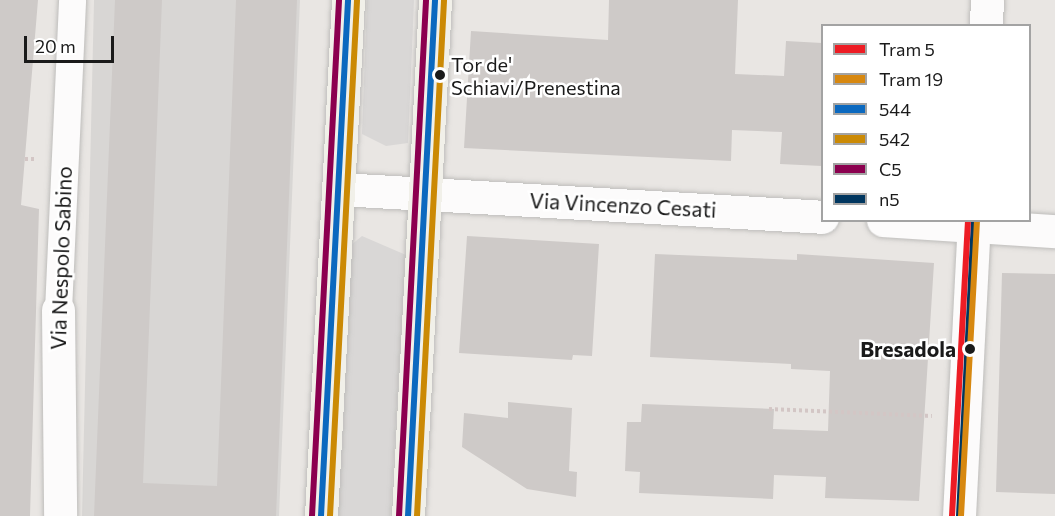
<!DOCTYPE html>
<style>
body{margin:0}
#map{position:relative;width:1055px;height:516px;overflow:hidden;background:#e9e6e3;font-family:Commissioner,sans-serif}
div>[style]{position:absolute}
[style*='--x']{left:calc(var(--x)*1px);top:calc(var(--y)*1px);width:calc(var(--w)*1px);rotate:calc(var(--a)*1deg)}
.residential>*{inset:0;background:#d8d6d4}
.parking>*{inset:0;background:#d9d7d6}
.building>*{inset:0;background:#cecac8}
.path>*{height:4px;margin-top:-2px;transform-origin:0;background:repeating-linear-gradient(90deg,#d3c6c5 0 3px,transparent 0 6px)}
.roads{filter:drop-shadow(0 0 2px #bebdbb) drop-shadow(0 0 2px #bebdbb)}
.pedestrian>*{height:27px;margin:-13.5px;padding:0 13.5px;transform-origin:13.5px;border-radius:13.5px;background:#fcfbfb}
.minor>*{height:33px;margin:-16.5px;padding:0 16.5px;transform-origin:16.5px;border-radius:16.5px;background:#fcfbfb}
.secondary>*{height:33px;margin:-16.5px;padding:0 16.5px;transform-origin:16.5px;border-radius:16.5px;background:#f1f0e9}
.bus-1>*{height:6px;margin:-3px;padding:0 3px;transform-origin:3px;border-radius:3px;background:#0c69bf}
.bus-2>*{height:6px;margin:-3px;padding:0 3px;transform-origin:3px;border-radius:3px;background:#cb8a05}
.bus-3>*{height:6px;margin:-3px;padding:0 3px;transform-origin:3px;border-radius:3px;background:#8b004f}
.bus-4>*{height:6px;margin:-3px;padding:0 3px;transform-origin:3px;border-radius:3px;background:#00365f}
.tram-1>*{height:6px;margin:-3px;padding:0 3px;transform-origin:3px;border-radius:3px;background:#ed1c24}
.tram-2>*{height:6px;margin:-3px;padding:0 3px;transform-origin:3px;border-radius:3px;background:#d78810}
.dots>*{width:16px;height:16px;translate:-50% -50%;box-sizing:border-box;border:3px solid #fff;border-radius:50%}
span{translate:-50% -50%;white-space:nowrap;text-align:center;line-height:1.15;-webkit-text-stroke:5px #fff;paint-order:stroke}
.bus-label{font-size:20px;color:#1a1a1a}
.left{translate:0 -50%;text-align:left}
.street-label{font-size:21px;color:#1a1a1a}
.stop-label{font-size:21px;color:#1a1a1a;font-weight:700}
.right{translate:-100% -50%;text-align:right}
.legend{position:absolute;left:821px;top:24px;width:210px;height:198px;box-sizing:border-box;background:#fff;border:2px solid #a3a3a3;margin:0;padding:8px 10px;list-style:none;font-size:18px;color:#1a1a1a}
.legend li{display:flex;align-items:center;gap:12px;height:30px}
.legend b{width:30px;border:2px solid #a3a3a3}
.scale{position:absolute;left:24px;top:36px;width:90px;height:27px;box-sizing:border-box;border:3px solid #1a1a1a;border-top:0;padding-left:8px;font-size:18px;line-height:21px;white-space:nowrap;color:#1a1a1a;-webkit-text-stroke:4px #fff;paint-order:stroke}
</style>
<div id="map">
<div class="residential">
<i style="clip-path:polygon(94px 0,300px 0,279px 516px,82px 516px)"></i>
</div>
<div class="parking">
<i style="clip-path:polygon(367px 0,414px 0,408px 143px,386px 146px,362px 134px)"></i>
<i style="clip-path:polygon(362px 236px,406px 255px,390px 516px,333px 516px,350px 246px)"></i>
</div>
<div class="building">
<i style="clip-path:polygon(0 0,38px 0,21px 205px,39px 209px,30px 516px,0 516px)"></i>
<i style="clip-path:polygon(115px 0,162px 0,143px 483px,217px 486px,236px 0,297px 0,276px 516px,94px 516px)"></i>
<i style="clip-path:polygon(609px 0,738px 0,735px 74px,784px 76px,786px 41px,822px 43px,822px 166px,780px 164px,782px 132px,732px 130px,731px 161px,464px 148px,471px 31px,608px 40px)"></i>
<i style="clip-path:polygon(467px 236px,599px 244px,592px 356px,573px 355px,572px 360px,459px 353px)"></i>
<i style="clip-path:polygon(655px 254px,797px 260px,797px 254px,934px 263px,919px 501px,825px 498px,826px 477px,774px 475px,773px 499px,639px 493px,640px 472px,625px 471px,627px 422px,641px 422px,642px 404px,774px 409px,773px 429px,828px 431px,830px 371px,791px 369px,791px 364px,650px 357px)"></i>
<i style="clip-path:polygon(1002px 273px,1055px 274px,1055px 494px,996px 492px)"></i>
<i style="clip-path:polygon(508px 402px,572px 408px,569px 471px,577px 472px,576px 497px,527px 489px,462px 447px,464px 413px,508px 418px)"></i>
</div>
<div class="path">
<i style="--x:25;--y:159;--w:12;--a:0"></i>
<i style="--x:769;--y:409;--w:163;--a:2.5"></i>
</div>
<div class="roads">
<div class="pedestrian">
<i style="--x:58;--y:310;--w:310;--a:-87.4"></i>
</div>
<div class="minor">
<i style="--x:986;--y:26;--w:26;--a:-88"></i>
<i style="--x:340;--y:189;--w:483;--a:3.3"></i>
<i style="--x:883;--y:220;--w:172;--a:3.7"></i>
<i style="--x:58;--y:310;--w:206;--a:89.4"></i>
<i style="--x:959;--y:516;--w:296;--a:-87.1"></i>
</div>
<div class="secondary">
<i style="--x:321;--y:516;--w:517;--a:-87"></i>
<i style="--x:408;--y:516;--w:517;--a:-87"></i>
</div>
</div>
<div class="bus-1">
<i style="--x:321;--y:516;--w:517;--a:-87"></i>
<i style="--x:408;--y:516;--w:517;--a:-87"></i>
</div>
<div class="bus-2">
<i style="--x:330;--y:516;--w:517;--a:-87"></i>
<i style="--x:417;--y:516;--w:517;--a:-87"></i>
</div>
<div class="bus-3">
<i style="--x:312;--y:516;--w:517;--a:-87"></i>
<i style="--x:399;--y:516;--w:517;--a:-87"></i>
</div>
<div class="bus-4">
<i style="--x:959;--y:516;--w:296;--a:-87.1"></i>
</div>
<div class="tram-1">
<i style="--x:952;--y:516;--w:296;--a:-86.9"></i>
</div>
<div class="tram-2">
<i style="--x:961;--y:516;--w:296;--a:-86.9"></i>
</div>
<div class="dots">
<i style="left:440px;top:75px;background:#1a1a1a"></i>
<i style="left:970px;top:349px;background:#1a1a1a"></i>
</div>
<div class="bus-label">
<span class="left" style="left:451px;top:76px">Tor de'<br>Schiavi/Prenestina</span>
</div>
<div class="street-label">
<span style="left:623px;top:205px;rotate:3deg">Via Vincenzo Cesati</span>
<span style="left:61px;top:258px;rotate:-88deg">Via Nespolo Sabino</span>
</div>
<div class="stop-label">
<span class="right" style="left:956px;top:349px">Bresadola</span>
</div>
<ul class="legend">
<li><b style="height:8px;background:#ed1c24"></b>Tram 5</li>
<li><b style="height:8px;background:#d78810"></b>Tram 19</li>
<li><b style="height:8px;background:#0c69bf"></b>544</li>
<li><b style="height:8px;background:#cb8a05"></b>542</li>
<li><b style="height:8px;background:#8b004f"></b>C5</li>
<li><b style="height:8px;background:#00365f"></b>n5</li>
</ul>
<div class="scale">20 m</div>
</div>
